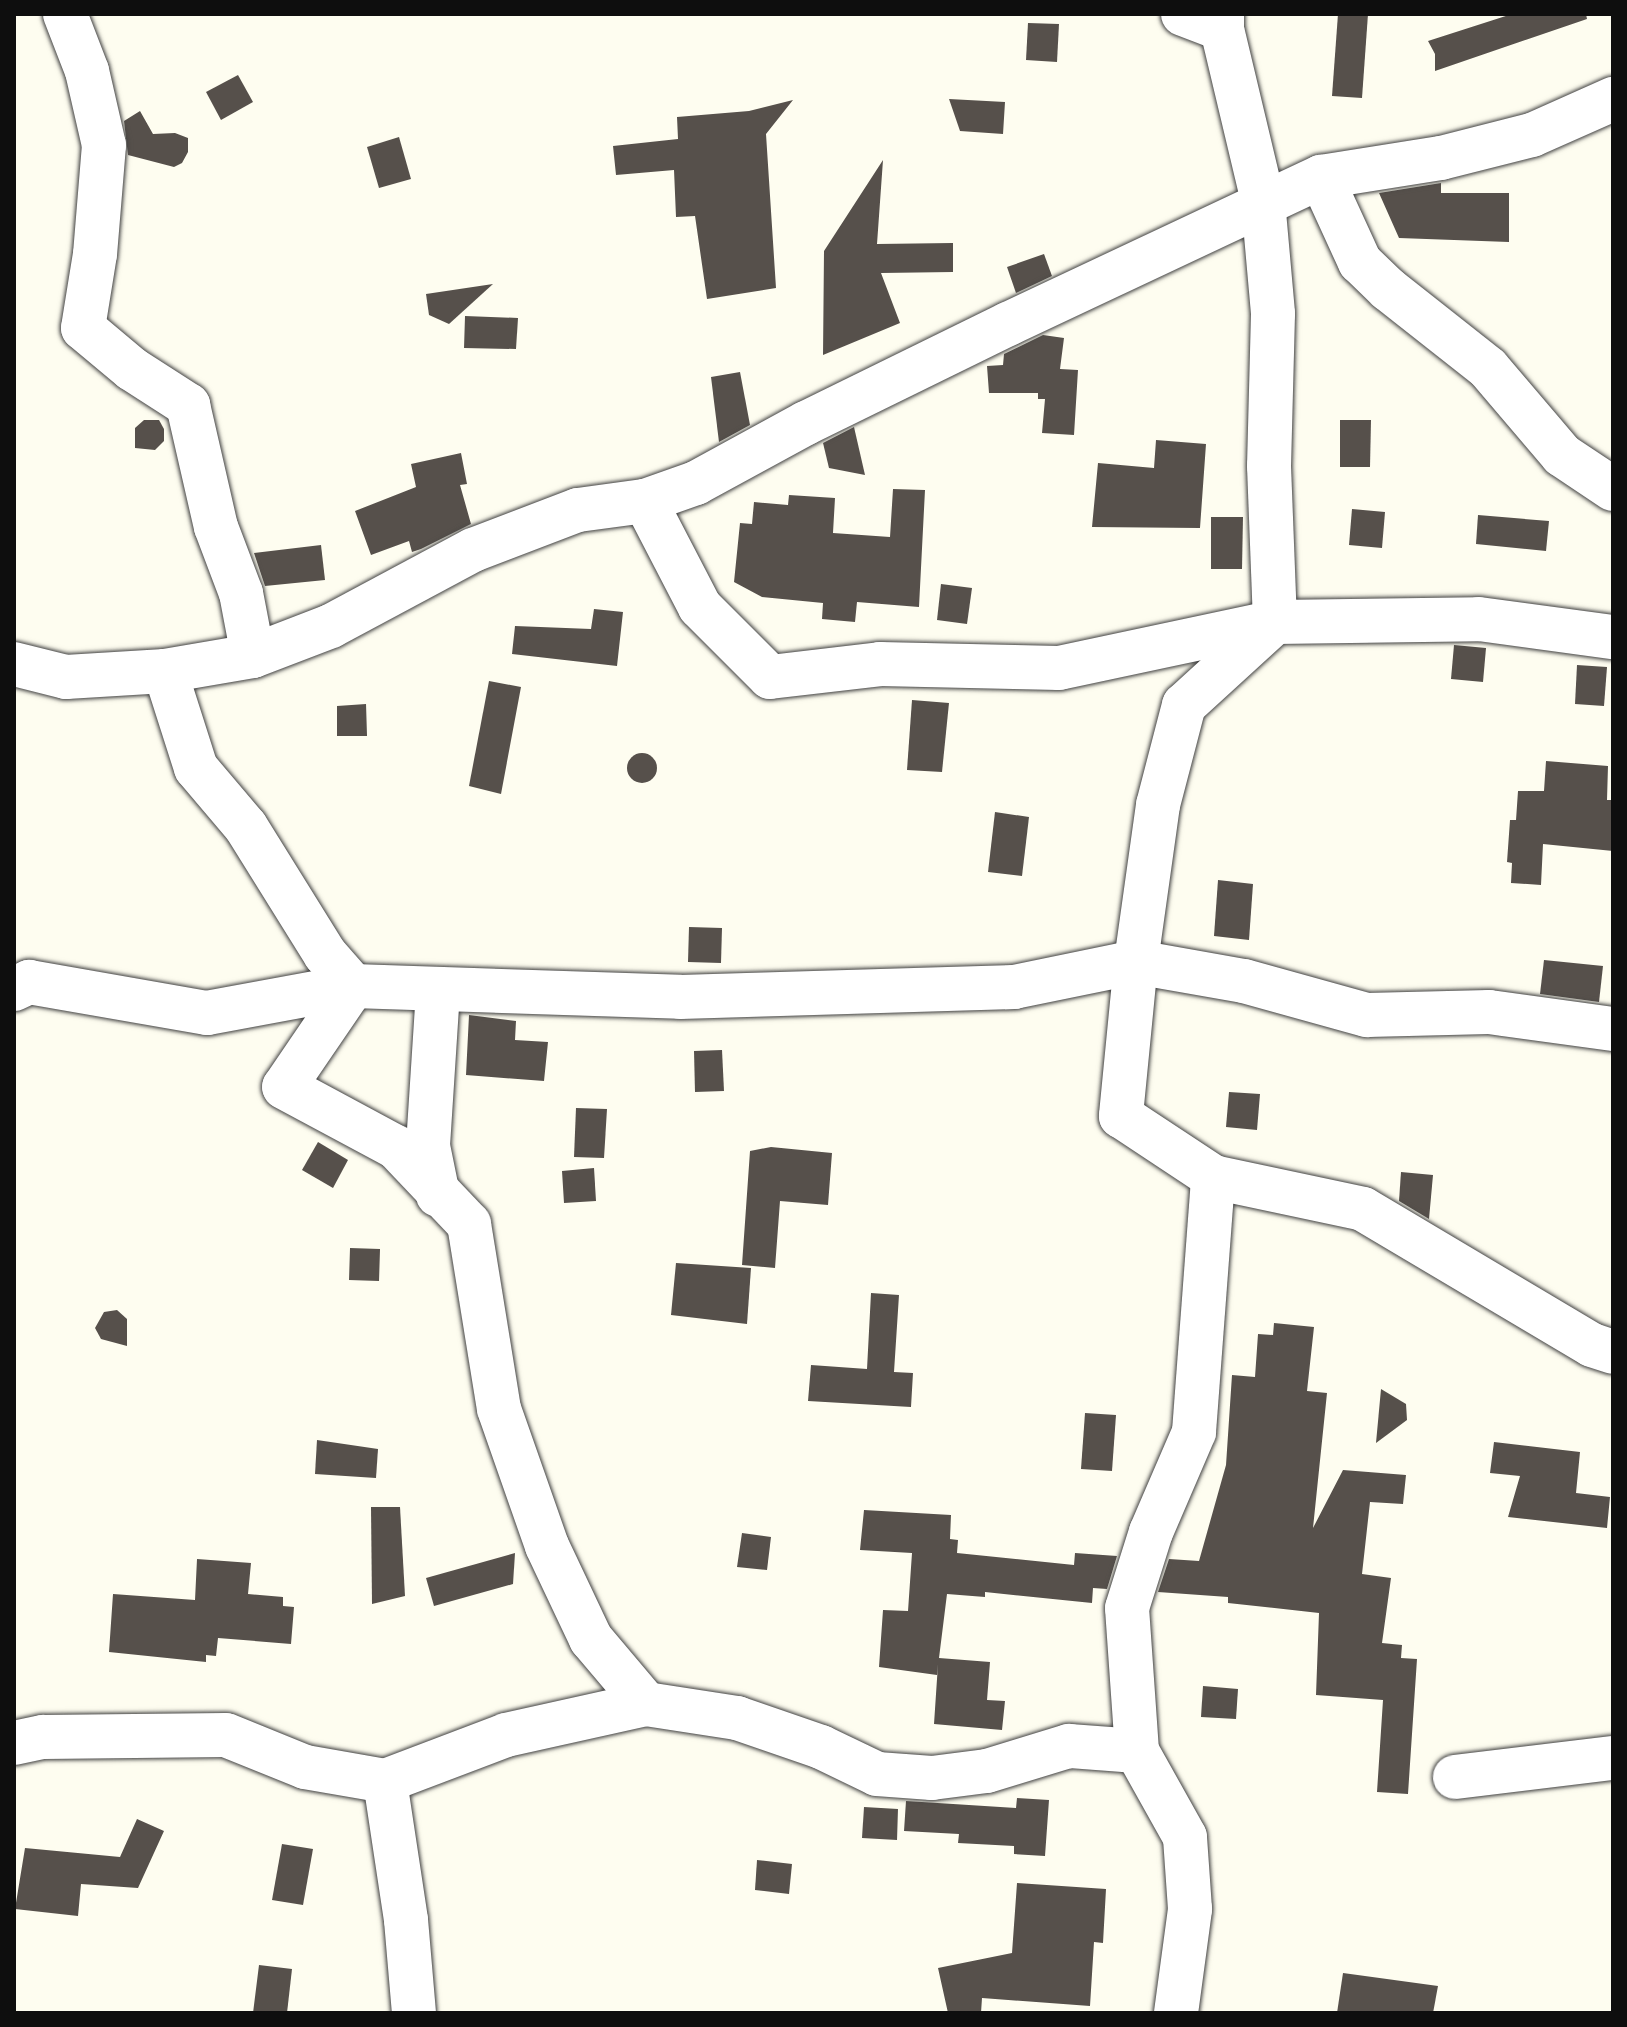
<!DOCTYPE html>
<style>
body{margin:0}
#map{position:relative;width:1627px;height:2027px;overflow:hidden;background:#fefdf0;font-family:Merriweather,serif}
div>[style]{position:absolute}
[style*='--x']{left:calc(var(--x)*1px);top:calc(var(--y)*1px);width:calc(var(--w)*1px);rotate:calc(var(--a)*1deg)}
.building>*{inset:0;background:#56504b}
.round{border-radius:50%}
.roads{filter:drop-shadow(0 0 2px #414141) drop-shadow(0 0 2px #414141)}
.minor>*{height:44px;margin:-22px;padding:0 22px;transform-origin:22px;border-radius:22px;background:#fff}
span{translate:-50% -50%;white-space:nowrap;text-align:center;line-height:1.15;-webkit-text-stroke:8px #fff;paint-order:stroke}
.frame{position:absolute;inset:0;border:16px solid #0e0e0e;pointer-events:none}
</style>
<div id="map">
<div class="building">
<i style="clip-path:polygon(1338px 14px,1368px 14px,1362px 98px,1332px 96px)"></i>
<i style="clip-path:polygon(1512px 14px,1586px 14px,1587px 19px,1435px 71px,1435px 54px,1428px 41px)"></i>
<i style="clip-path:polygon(1028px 23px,1059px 24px,1057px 62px,1026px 60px)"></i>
<i style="clip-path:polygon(238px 75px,253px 102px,221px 120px,206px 92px)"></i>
<i style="clip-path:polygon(949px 99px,1005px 102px,1003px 134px,960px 131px)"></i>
<i style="clip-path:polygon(793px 100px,766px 134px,776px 288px,707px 299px,695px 216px,676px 217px,674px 170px,616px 175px,613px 146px,678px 139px,677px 117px,749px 111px)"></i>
<i style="clip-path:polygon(140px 111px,153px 134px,175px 133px,188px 138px,188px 152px,182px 163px,174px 167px,128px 155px,124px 121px)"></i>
<i style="clip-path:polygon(399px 137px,411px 179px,379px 188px,367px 147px)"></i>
<i style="clip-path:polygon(883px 160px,877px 244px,953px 243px,953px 272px,881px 273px,900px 323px,823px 355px,824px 251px)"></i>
<i style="clip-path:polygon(1441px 183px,1441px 193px,1509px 193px,1509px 242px,1399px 238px,1379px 193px)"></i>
<i style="clip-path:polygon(1044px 254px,1052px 276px,1016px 293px,1007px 267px)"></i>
<i style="clip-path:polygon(493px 284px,449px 324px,429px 315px,426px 294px)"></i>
<i style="clip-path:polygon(465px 316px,518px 318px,516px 349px,464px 348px)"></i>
<i style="clip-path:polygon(1043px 335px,1064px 338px,1060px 369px,1078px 370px,1074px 435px,1042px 433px,1045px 399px,1038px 399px,1038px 393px,989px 393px,987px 366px,1003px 365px,1004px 354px)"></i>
<i style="clip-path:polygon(740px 372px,750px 425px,719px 442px,711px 377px)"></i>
<i style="clip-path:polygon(144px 420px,159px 420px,164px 429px,164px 441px,155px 450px,135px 448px,135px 428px)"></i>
<i style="clip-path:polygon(1340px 420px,1371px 420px,1370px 467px,1340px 467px)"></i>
<i style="clip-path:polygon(854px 427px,865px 475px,829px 468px,823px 443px)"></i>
<i style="clip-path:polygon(1156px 440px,1206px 444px,1200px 528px,1092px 527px,1098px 463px,1154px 468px)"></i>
<i style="clip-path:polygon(461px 453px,467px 484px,460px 485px,471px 524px,421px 549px,412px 552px,409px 541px,371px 555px,355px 511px,416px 487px,411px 464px)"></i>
<i style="clip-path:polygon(893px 489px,925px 490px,919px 607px,857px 602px,855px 622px,822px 619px,823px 603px,762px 597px,734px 582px,740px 523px,752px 524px,754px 502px,788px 505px,789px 495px,835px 498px,833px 533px,890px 537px)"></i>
<i style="clip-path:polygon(1352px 509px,1385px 512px,1382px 548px,1349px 545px)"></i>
<i style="clip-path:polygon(1478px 515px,1549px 521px,1546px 551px,1476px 544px)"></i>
<i style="clip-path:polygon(1211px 517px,1243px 517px,1242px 569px,1211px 569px)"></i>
<i style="clip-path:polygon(321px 545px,325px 580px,265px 586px,254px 553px)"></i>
<i style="clip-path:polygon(941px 584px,972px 588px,967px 624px,937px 620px)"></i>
<i style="clip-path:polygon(594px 609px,623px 612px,617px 666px,512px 654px,515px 626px,591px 629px)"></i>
<i style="clip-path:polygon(1454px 645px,1486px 648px,1483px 682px,1451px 679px)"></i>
<i style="clip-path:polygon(1577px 665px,1607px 667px,1604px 706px,1575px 704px)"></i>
<i style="clip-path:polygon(489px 681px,521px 687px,501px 794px,469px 786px)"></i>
<i style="clip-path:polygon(912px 700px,949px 703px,942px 772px,907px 770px)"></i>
<i style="clip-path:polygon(366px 704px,367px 736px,337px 736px,337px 706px)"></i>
<i class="round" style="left:627px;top:753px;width:30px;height:30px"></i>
<i style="clip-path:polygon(1546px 761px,1608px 766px,1607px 800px,1613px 800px,1613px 851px,1543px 844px,1541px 885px,1511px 883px,1512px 863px,1507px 862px,1510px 820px,1516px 820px,1518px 791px,1544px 791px)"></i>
<i style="clip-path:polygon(995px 812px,1029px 817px,1022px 876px,988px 872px)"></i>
<i style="clip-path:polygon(1218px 880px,1253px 884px,1249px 940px,1214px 936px)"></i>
<i style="clip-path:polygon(689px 927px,722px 928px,721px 963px,688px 962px)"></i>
<i style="clip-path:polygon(1544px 960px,1603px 966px,1599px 1002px,1540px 994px)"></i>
<i style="clip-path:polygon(469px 1015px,516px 1021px,515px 1040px,548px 1042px,544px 1081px,466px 1075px)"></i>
<i style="clip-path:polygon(722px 1050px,724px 1091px,695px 1092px,694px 1051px)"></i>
<i style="clip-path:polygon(1229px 1092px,1260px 1094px,1257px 1130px,1226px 1127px)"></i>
<i style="clip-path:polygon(576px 1108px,607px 1109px,604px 1158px,574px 1157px)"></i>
<i style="clip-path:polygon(318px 1142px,348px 1160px,333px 1188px,302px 1170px)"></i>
<i style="clip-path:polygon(771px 1147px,832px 1153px,828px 1205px,780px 1201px,775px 1268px,742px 1265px,750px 1151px)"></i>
<i style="clip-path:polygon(594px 1168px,596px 1201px,564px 1203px,562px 1171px)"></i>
<i style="clip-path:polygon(1401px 1172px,1433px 1175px,1429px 1219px,1399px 1201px)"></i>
<i style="clip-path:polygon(350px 1248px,380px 1249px,379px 1281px,349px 1280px)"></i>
<i style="clip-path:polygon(676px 1263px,751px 1268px,747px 1324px,671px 1315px)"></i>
<i style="clip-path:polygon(871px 1293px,899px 1295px,894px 1372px,913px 1373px,911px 1407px,808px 1401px,811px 1365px,867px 1369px)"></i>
<i style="clip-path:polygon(117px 1310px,127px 1319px,127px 1346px,101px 1339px,95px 1328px,104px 1312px)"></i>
<i style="clip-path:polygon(1274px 1323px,1314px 1327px,1307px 1391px,1327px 1393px,1313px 1528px,1343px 1470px,1406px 1475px,1403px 1504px,1370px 1502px,1362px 1574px,1391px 1578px,1382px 1643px,1402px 1645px,1401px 1658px,1417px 1659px,1408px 1794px,1377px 1792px,1383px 1700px,1316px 1695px,1319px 1613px,1228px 1603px,1228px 1597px,1158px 1592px,1169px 1559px,1199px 1561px,1226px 1465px,1232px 1375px,1255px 1377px,1258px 1334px,1273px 1335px)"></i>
<i style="clip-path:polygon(1381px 1389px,1406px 1404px,1407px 1420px,1376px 1443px)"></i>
<i style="clip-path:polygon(1085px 1413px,1116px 1415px,1112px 1471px,1081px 1469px)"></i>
<i style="clip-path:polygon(317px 1440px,378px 1449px,376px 1478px,315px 1474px)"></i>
<i style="clip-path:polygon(1494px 1442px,1580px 1452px,1576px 1493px,1610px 1497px,1607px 1528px,1508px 1517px,1520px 1476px,1490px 1473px)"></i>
<i style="clip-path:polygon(371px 1507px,400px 1507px,405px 1596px,372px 1604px)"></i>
<i style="clip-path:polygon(864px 1510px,951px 1515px,950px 1539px,958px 1540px,957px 1553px,1074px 1565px,1075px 1553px,1117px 1556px,1107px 1589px,1093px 1588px,1092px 1603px,985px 1592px,985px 1597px,947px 1594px,939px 1658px,990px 1662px,987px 1700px,1005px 1701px,1002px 1730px,934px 1724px,938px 1664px,937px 1675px,879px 1667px,883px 1610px,908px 1611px,912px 1553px,860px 1550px)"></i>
<i style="clip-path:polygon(742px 1533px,771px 1537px,767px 1570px,737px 1567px)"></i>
<i style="clip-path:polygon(515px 1553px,513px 1584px,434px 1606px,426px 1578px)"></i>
<i style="clip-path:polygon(197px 1559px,251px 1563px,248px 1594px,283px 1597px,283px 1606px,294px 1607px,291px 1644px,218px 1638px,216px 1656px,206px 1655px,206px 1662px,109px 1652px,113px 1594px,195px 1600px)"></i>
<i style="clip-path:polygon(1203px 1686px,1238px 1689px,1236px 1719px,1201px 1717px)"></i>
<i style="clip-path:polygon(1017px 1798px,1049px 1800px,1045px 1856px,1014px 1854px,1014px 1846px,958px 1843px,959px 1834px,904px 1831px,906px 1801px,1016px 1808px)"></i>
<i style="clip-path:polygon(864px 1807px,898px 1809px,897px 1840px,862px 1838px)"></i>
<i style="clip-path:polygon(137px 1819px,164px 1831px,138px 1888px,81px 1884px,78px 1916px,15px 1909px,25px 1848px,120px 1857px)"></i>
<i style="clip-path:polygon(282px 1844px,313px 1849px,303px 1905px,272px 1900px)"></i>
<i style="clip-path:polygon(757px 1860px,792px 1864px,789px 1894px,755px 1890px)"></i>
<i style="clip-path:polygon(1017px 1883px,1106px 1889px,1103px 1943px,1094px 1942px,1090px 2006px,982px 1998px,981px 2013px,948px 2013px,938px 1968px,1012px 1953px)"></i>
<i style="clip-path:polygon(259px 1965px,292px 1969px,287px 2013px,253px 2013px)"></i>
<i style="clip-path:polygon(1343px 1973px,1438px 1986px,1433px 2013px,1337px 2013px)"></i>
</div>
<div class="roads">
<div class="minor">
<i style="--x:65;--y:14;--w:61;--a:68.9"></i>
<i style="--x:87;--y:71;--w:76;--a:77.1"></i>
<i style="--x:104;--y:145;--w:109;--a:94.7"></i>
<i style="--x:95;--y:254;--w:75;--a:99.2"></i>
<i style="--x:83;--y:328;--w:64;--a:39.9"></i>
<i style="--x:132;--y:369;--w:67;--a:32.7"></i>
<i style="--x:188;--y:405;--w:125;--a:77.1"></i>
<i style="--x:216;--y:527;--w:71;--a:69.3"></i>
<i style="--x:241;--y:593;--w:64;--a:79.2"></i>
<i style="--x:1183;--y:14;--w:42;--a:21"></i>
<i style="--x:1222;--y:14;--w:15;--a:90"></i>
<i style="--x:1222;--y:29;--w:177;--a:76.6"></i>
<i style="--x:1263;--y:201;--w:113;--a:84.9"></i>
<i style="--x:1273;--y:314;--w:152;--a:91.5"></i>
<i style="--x:1269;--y:466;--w:156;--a:87.8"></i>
<i style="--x:1275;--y:622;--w:123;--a:137.6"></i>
<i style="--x:1184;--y:705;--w:103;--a:104.6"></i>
<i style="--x:1158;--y:805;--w:159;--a:98"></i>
<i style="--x:1136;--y:962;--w:155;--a:95.6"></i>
<i style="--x:1121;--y:1116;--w:110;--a:33.5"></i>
<i style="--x:1213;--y:1177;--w:153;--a:12"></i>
<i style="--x:1363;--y:1209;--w:266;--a:30.7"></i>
<i style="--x:1592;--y:1345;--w:22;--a:18"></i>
<i style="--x:1321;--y:177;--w:94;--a:65.4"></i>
<i style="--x:1360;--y:262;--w:39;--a:44"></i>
<i style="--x:1388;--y:289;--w:127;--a:38.3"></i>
<i style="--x:1488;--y:368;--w:114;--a:49.6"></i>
<i style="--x:1562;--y:455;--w:61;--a:33.7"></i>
<i style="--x:645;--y:501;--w:54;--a:-19.4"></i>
<i style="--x:696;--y:483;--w:125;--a:-28.6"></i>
<i style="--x:806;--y:423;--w:225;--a:-26.1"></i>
<i style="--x:1008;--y:324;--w:346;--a:-25.2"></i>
<i style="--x:1321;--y:177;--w:121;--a:-9"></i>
<i style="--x:1441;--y:158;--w:94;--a:-14.2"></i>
<i style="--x:1532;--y:135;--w:89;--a:-24"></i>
<i style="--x:14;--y:664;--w:54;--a:14"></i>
<i style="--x:66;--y:677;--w:99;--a:-3.5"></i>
<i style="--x:165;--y:671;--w:89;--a:-9.7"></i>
<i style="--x:253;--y:656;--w:84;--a:-21"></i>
<i style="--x:331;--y:626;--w:161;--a:-28.2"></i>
<i style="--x:473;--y:550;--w:112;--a:-20.9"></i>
<i style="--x:578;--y:510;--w:68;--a:-7.7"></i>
<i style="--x:645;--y:501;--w:119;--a:62.6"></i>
<i style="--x:700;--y:607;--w:99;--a:45"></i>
<i style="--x:770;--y:677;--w:111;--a:-6.7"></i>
<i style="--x:880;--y:664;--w:179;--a:1.3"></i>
<i style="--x:1059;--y:668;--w:221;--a:-12"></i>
<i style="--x:1275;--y:622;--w:204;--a:-0.8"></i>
<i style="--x:1479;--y:619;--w:135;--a:7.7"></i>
<i style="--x:165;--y:671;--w:102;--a:72.3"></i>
<i style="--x:196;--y:768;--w:77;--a:49.7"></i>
<i style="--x:246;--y:827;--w:150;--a:58.1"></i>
<i style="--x:325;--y:954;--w:43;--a:48.8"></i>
<i style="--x:353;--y:986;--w:122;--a:124.3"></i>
<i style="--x:284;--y:1087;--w:127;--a:28.2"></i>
<i style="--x:396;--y:1147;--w:106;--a:46.5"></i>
<i style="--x:469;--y:1224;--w:187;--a:80.8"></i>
<i style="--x:499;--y:1409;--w:145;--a:70.7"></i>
<i style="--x:547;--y:1546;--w:103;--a:64.7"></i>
<i style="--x:591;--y:1639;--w:85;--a:49.8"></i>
<i style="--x:646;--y:1704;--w:92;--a:8.7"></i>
<i style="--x:737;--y:1718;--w:89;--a:19"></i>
<i style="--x:821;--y:1747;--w:62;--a:25.7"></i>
<i style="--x:877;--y:1774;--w:55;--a:4.2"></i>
<i style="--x:932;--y:1778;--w:55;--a:-7.3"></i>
<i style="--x:987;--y:1771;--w:86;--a:-17"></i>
<i style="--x:1069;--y:1746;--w:68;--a:4.2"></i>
<i style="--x:14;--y:989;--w:17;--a:-25"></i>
<i style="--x:29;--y:982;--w:181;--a:9.9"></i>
<i style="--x:207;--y:1013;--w:148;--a:-10.5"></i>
<i style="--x:353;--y:986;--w:327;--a:1.9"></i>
<i style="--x:680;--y:997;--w:334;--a:-1.7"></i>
<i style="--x:1014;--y:987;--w:125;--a:-11.6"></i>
<i style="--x:1136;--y:962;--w:110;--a:10"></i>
<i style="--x:1244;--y:981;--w:128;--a:15.5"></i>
<i style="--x:1367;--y:1015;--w:122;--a:-1.4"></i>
<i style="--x:1489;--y:1012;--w:125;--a:7.8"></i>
<i style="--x:438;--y:991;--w:155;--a:93.7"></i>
<i style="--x:428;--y:1146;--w:50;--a:78.5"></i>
<i style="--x:14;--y:1743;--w:30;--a:-12"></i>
<i style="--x:43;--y:1737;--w:183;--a:-0.6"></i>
<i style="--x:226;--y:1735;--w:85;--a:22.1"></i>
<i style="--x:305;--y:1767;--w:81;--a:9.9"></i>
<i style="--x:385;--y:1781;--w:129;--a:-20.8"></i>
<i style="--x:506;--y:1735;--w:143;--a:-12.5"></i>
<i style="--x:1455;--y:1777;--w:159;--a:-6.9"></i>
<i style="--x:385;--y:1781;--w:141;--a:81.4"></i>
<i style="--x:406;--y:1920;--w:93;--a:85.1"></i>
<i style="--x:1176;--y:2013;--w:105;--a:-82.3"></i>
<i style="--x:1190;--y:1909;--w:72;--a:-94"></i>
<i style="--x:1185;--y:1837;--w:98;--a:-119.2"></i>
<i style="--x:1137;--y:1751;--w:143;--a:-94"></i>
<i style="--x:1127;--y:1608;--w:80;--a:-72.5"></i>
<i style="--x:1151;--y:1532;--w:109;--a:-66.7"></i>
<i style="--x:1194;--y:1432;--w:256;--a:-85.7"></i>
</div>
</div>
<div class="frame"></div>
</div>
